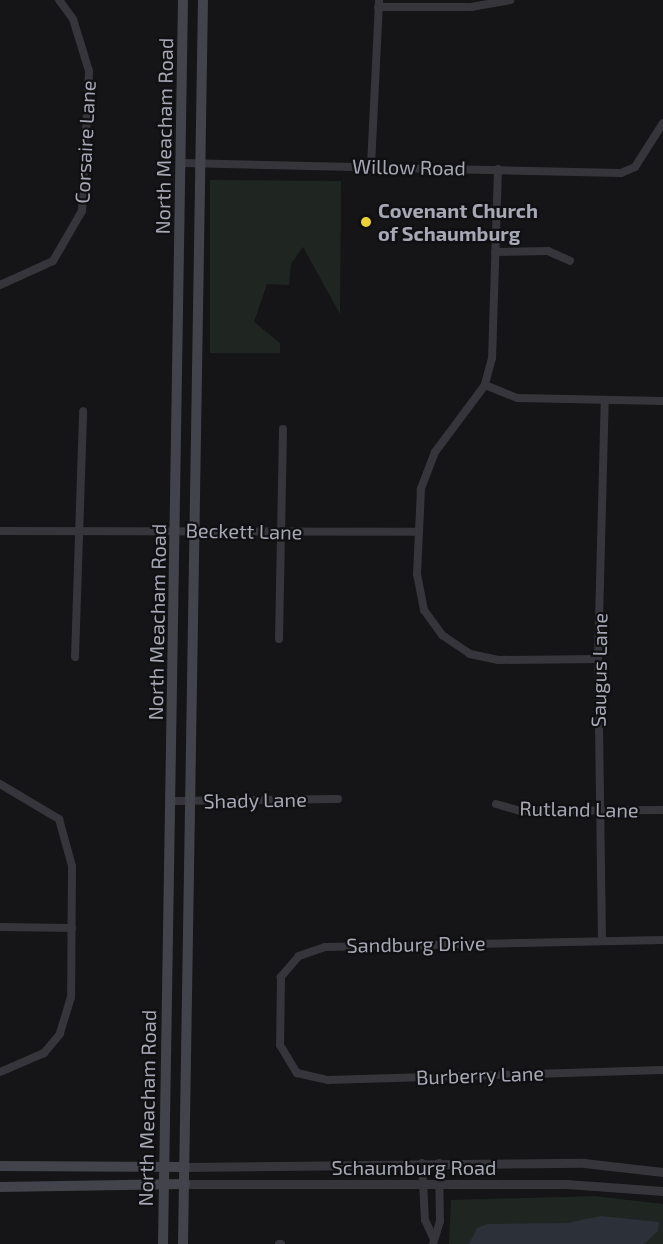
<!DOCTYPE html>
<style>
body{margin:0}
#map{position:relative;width:663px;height:1244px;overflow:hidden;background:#151416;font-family:"Exo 2",sans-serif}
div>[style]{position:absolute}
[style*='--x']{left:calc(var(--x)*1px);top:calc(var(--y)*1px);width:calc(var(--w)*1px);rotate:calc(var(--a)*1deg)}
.green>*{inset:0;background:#1f2621}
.water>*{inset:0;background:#2b3039}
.minor>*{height:8px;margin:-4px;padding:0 4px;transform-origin:4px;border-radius:4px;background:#36353b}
.tertiary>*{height:9px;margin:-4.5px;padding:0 4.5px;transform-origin:4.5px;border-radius:4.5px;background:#36353b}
.secondary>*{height:10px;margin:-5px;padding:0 5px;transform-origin:5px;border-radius:5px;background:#43444b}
.dots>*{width:16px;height:16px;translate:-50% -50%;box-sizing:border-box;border:3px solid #100f11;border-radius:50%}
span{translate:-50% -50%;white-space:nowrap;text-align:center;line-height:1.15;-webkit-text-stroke:4.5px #100f11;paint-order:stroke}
.street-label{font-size:20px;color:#a6a8b6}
.poi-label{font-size:20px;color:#a6a8b6;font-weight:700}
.left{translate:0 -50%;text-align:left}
</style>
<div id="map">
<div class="green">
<i style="clip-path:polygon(210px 180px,341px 181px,340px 314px,303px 247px,291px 264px,289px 285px,267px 284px,254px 322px,280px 343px,280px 353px,210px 353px)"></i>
<i style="clip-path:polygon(594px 1196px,663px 1204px,663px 1244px,449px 1244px,451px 1200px)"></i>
</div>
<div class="water">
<i style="clip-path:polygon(601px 1216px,659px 1222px,658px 1231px,644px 1244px,469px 1244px,477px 1228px,487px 1224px,567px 1223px)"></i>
</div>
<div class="minor">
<i style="--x:378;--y:7;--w:93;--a:0"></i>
<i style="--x:471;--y:7;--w:40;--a:-10"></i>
<i style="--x:182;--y:163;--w:439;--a:1.3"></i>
<i style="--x:621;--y:173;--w:15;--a:-23"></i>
<i style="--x:635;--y:167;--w:52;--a:-57.5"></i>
<i style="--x:371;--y:166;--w:166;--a:-87.2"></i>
<i style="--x:498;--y:169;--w:189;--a:91.8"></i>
<i style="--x:492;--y:358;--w:28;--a:105"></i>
<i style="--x:485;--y:385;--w:84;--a:126.7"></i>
<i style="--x:435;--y:452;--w:40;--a:111"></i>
<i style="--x:421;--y:489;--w:85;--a:92.7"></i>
<i style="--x:417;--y:574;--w:37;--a:79"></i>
<i style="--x:424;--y:610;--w:31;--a:54"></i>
<i style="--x:442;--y:635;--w:34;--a:34"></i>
<i style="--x:470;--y:654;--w:29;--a:12"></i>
<i style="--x:498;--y:660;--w:100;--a:-0.6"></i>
<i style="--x:495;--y:252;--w:53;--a:-1.1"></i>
<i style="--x:548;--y:251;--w:24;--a:24"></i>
<i style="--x:0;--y:285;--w:58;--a:-24.4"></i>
<i style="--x:53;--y:261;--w:58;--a:-59.9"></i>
<i style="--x:82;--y:211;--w:140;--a:-87.1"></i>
<i style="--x:89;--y:71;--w:54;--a:-107.1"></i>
<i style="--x:73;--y:19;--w:24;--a:-126"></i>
<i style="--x:485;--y:385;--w:35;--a:22"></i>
<i style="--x:518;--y:398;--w:145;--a:1.2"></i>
<i style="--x:0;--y:531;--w:415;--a:0.1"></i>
<i style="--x:279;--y:639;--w:210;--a:-88.9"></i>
<i style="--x:75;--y:657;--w:246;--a:-88.1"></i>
<i style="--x:0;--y:784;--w:69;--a:30.7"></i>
<i style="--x:59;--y:819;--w:49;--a:74.5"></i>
<i style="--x:72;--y:866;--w:131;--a:90.4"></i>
<i style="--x:71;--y:997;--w:39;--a:107"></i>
<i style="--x:60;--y:1034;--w:25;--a:130"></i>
<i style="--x:44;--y:1053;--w:48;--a:156.6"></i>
<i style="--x:172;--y:801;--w:166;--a:-0.7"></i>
<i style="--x:496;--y:804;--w:25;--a:16"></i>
<i style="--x:520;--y:811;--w:143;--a:-0.4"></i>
<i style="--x:0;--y:927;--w:72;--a:0.8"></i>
<i style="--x:602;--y:940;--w:281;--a:-90.8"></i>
<i style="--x:598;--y:659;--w:259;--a:-88.5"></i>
<i style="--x:663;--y:940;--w:338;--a:178.8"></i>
<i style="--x:325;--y:947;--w:28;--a:161"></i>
<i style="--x:299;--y:956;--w:28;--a:131"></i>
<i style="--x:281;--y:977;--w:68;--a:90.8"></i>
<i style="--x:280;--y:1045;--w:33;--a:59"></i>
<i style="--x:297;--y:1073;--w:32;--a:13"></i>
<i style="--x:328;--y:1080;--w:335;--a:-1.7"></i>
<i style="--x:422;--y:1163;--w:57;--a:87"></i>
<i style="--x:425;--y:1220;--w:19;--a:65"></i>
<i style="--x:279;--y:1244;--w:2;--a:0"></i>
<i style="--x:433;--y:1244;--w:24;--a:-73"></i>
<i style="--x:440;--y:1221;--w:58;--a:-91"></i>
</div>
<div class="tertiary">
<i style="--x:185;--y:1167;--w:399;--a:-0.6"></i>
<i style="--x:584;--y:1163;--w:80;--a:6.5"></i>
<i style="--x:185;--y:1184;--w:382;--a:0"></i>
<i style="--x:567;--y:1184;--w:96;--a:4.2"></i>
</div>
<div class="secondary">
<i style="--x:0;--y:1166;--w:185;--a:0.3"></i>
<i style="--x:0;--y:1187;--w:185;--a:-0.9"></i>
<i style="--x:163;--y:1244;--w:1244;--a:-89.08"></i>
<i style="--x:183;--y:1244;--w:1244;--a:-89.08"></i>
</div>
<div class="dots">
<i style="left:366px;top:222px;background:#ecd136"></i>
</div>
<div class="street-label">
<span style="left:164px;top:136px;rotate:-89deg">North Meacham Road</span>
<span style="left:85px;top:142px;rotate:-87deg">Corsaire Lane</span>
<span style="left:409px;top:167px;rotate:1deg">Willow Road</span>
<span style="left:244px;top:531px;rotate:1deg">Beckett Lane</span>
<span style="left:157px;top:622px;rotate:-89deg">North Meacham Road</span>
<span style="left:599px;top:670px;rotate:-89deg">Saugus Lane</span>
<span style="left:255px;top:800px;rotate:-1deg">Shady Lane</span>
<span style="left:579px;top:809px;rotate:1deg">Rutland Lane</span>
<span style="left:416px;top:944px;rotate:-1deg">Sandburg Drive</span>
<span style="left:480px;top:1075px;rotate:-2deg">Burberry Lane</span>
<span style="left:147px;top:1108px;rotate:-89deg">North Meacham Road</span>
<span style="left:414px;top:1167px">Schaumburg Road</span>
</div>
<div class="poi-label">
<span class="left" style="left:378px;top:222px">Covenant Church<br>of Schaumburg</span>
</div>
</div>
